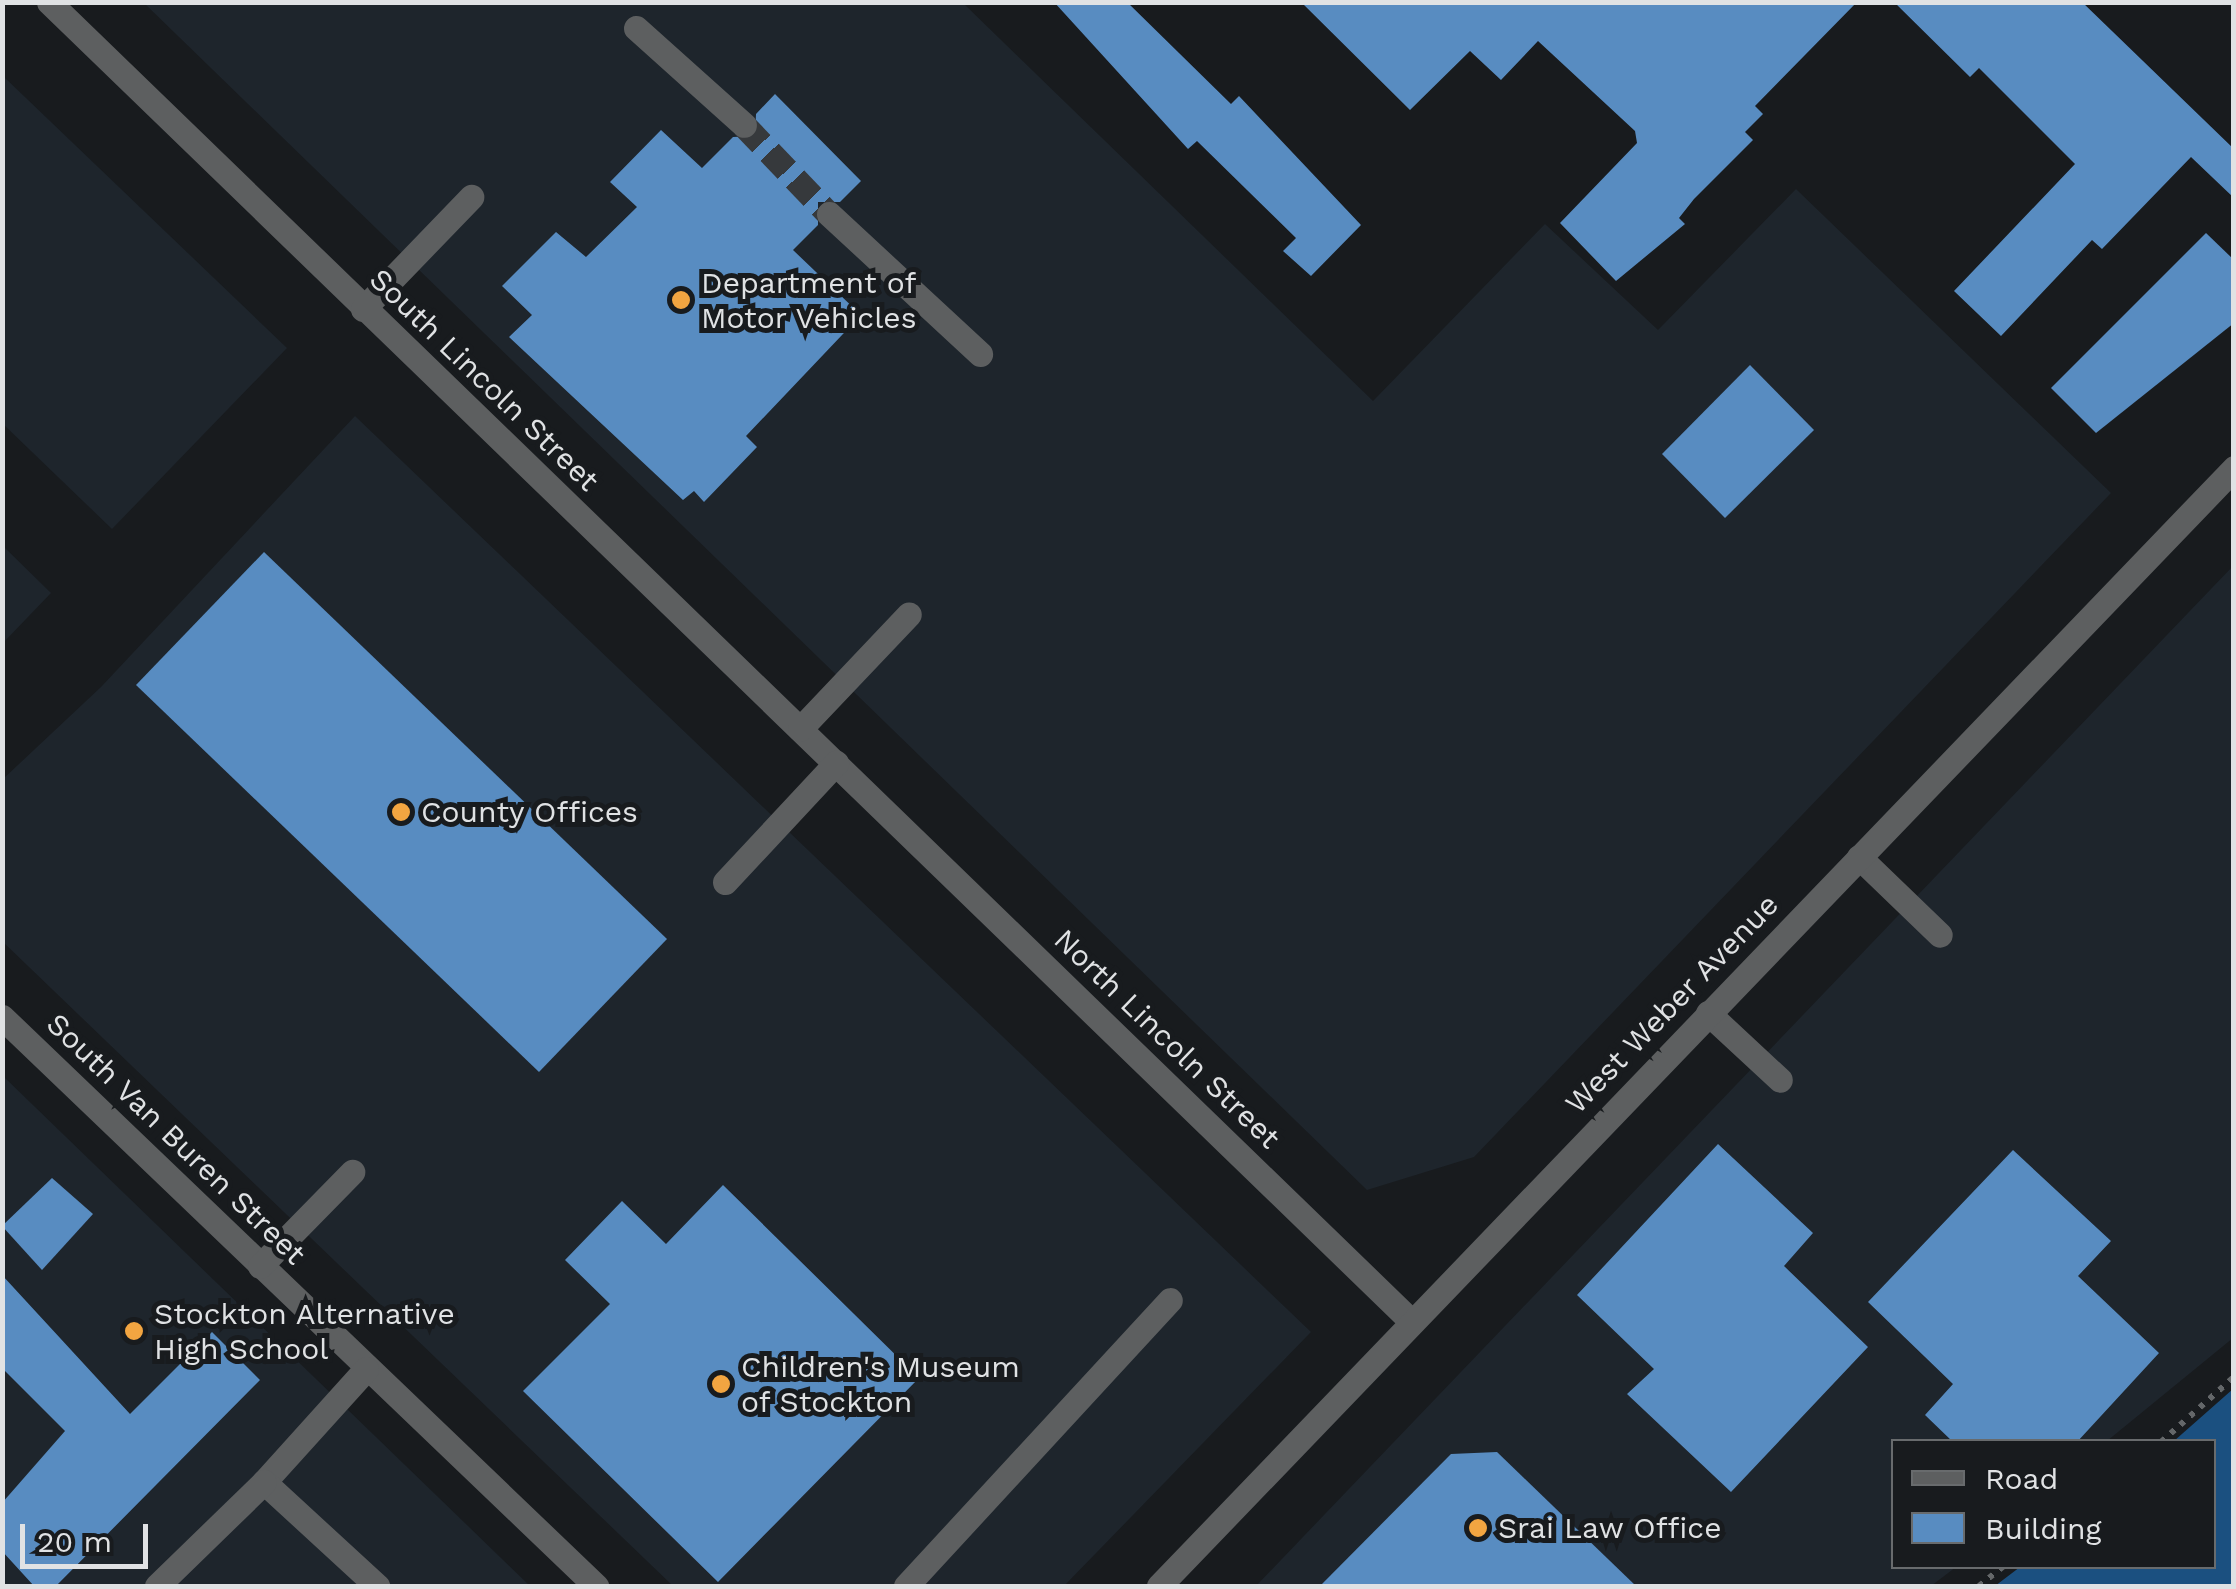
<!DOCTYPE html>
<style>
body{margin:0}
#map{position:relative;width:2236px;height:1589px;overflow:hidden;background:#181b1e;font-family:"Work Sans",sans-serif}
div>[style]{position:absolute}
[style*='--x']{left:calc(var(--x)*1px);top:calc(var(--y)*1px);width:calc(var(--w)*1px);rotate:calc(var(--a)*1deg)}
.built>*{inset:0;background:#1e252c}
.water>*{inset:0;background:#1b5080}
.building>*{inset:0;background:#588cc1}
.minor-tunnel>*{height:25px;margin-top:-12.5px;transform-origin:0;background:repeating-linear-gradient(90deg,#36393c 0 25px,transparent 0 37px)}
.path>*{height:6px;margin-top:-3px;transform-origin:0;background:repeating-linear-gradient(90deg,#646769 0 5px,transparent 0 13px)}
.minor>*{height:25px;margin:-12.5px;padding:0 12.5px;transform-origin:12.5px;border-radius:12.5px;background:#5d5f60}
.dots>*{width:28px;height:28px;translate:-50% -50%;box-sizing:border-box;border:5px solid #181b1e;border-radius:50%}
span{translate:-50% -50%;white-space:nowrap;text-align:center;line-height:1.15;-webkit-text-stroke:10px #181b1e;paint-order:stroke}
.poi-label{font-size:30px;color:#e0e2e4}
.left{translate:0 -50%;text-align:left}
.street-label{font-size:30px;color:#e0e2e4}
.frame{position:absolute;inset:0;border:5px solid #e0e2e4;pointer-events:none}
.legend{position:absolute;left:1891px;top:1439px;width:325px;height:130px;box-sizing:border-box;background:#181b1e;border:2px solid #686b6d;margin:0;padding:12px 18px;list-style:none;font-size:30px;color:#e0e2e4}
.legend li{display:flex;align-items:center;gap:20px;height:50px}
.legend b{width:50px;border:2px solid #686b6d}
.scale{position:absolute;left:20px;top:1524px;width:128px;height:45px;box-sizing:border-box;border:5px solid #e0e2e4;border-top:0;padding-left:12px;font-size:30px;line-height:35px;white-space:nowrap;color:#e0e2e4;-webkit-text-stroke:8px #181b1e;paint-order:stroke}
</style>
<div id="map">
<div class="built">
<i style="clip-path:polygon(144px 3px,963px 3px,1373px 401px,1545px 224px,1658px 330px,1796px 189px,2111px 493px,1474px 1157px,1367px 1190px)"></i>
<i style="clip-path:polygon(3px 76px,287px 348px,112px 529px,3px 424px)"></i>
<i style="clip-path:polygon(355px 416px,1311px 1332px,1064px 1586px,673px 1586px,3px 942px,3px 779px,101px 687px)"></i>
<i style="clip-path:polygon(3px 546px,51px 593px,3px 643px,2px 643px)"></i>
<i style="clip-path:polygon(2233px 566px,2233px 1338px,2107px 1441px,1894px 1442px,1894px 1566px,1956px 1567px,1931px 1586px,1256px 1586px)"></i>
<i style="clip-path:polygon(3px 1076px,530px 1586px,3px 1586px)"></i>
</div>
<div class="water">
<i style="clip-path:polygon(2233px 1389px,2233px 1586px,1995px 1586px,2020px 1567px,2214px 1566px,2214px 1442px,2174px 1441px)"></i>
</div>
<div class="building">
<i style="clip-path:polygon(1054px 2px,1127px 2px,1231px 104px,1239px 96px,1361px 225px,1311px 276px,1283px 251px,1296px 238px,1197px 141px,1188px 149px)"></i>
<i style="clip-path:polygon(1301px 2px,1857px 2px,1755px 106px,1763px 114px,1745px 132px,1753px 140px,1694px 199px,1679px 218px,1685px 224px,1616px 281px,1560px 223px,1637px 143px,1635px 131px,1538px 41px,1501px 80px,1470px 51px,1410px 110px)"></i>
<i style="clip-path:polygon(1894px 2px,2082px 2px,2234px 149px,2234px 198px,2191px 157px,2102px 249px,2092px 240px,2001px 336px,1954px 291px,2075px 164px,1979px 68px,1970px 77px)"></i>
<i style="clip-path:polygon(775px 94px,861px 181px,840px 202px,818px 202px,818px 225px,793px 250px,861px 315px,746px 436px,757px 447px,704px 502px,694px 491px,683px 500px,509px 337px,532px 315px,502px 286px,556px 232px,586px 257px,637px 207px,610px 182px,661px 130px,702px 168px,733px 137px,755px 136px,756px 114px)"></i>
<i style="clip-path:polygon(2206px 233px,2234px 260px,2234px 323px,2096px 433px,2051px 388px)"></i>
<i style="clip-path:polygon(1750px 365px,1814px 430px,1725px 518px,1662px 454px)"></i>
<i style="clip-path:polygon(264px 552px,667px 939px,539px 1072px,136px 685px)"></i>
<i style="clip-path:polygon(1718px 1144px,1813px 1233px,1784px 1266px,1868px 1347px,1731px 1492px,1627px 1394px,1654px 1369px,1577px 1295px)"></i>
<i style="clip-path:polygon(2013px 1150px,2111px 1241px,2078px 1276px,2159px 1353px,2077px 1442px,1953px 1442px,1925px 1415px,1953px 1384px,1868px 1302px)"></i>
<i style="clip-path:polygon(52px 1178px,93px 1214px,42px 1270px,2px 1226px)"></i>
<i style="clip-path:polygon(723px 1185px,919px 1378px,718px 1582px,523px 1391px,610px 1304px,565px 1260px,622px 1201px,666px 1244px)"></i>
<i style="clip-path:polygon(2px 1275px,130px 1414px,212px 1332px,260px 1380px,56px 1586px,34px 1586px,2px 1551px,2px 1503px,65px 1431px,2px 1368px)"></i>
<i style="clip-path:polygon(1497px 1452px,1636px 1586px,1320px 1586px,1451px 1454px)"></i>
</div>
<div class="minor-tunnel">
<i style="--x:744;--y:125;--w:123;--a:46.3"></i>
</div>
<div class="path">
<i style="--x:2161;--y:1442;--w:98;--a:-41.7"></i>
<i style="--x:1979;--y:1586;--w:32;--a:-39"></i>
</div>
<div class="minor">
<i style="--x:49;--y:2;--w:1897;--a:44.08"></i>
<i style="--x:636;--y:28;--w:145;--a:41.9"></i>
<i style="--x:829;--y:214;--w:206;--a:42.8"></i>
<i style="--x:363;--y:309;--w:156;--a:-46"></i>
<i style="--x:800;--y:729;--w:158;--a:-46.5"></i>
<i style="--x:1859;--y:857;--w:112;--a:43.9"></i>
<i style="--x:725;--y:882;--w:163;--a:-47"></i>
<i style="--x:1708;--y:1013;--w:98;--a:42.9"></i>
<i style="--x:2;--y:1017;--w:823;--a:43.77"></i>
<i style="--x:260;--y:1266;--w:132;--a:-45.6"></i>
<i style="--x:366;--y:1369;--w:152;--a:132.1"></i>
<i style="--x:264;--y:1482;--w:154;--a:42.6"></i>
<i style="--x:157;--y:1586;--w:149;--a:-44.2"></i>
<i style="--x:906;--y:1586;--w:389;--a:-47.3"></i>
<i style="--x:1159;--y:1586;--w:1551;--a:-46.12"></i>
</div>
<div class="dots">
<i style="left:681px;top:300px;background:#f2a541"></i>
<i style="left:401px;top:812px;background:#f2a541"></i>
<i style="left:134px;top:1331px;background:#f2a541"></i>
<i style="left:721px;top:1384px;background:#f2a541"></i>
<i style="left:1478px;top:1528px;background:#f2a541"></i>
</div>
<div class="poi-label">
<span class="left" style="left:701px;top:300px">Department of<br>Motor Vehicles</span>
<span class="left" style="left:421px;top:812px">County Offices</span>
<span class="left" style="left:154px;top:1331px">Stockton Alternative<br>High School</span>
<span class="left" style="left:741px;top:1384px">Children's Museum<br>of Stockton</span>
<span class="left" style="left:1498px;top:1528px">Srai Law Office</span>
</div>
<div class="street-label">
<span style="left:484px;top:380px;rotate:44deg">South Lincoln Street</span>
<span style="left:1672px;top:1004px;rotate:-46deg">West Weber Avenue</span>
<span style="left:1167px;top:1039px;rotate:44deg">North Lincoln Street</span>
<span style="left:176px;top:1139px;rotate:44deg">South Van Buren Street</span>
</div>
<div class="frame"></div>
<ul class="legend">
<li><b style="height:12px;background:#5d5f60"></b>Road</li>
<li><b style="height:28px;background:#588cc1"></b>Building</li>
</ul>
<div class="scale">20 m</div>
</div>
